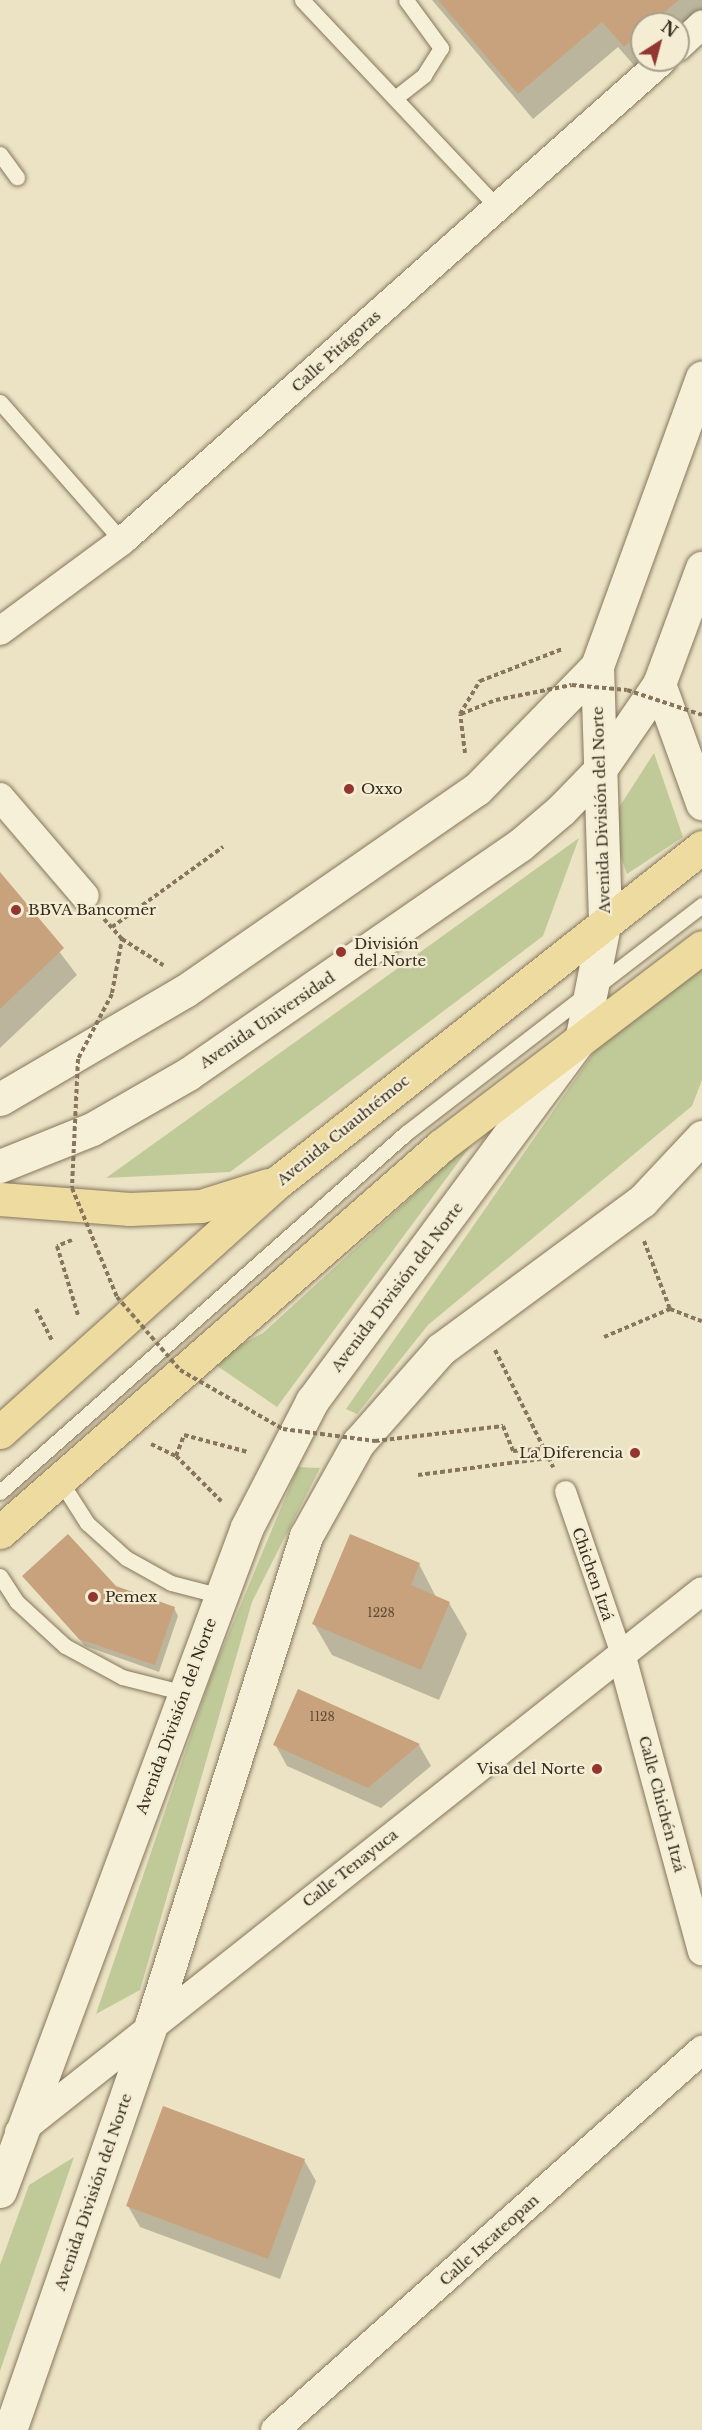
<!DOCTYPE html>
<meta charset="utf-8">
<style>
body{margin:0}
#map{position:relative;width:702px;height:2430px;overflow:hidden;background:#ece3c5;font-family:"Libre Baskerville",serif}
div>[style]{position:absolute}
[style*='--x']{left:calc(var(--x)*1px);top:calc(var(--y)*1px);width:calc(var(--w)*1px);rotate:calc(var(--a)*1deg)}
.green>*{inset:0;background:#c0ca99}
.shadow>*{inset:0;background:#0003}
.building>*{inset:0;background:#c8a27d}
.path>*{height:4px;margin-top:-2px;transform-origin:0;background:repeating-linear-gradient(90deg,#86765c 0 4.5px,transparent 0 7.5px)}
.roads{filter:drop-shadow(0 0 2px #86765c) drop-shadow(0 0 2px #86765c)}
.service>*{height:15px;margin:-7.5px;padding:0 7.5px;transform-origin:7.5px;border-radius:7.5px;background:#f7f0d8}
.pedestrian>*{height:21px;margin:-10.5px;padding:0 10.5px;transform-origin:10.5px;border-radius:10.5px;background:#f7f0d8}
.minor>*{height:28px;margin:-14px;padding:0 14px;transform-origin:14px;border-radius:14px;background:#f7f0d8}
.secondary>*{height:33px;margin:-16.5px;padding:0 16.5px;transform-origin:16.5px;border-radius:16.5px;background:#f7f0d8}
.primary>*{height:33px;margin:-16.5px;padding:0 16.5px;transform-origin:16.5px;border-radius:16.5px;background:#eddb9f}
.path-bridge>*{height:4px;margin-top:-2px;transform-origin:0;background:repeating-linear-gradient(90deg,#86765c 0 4.5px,transparent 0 7.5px)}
.dots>*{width:16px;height:16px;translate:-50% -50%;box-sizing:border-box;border:3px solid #f4edd4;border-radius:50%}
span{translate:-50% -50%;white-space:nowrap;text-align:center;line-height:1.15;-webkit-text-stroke:4.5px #f4edd4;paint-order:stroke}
.number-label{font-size:12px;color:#5b4a36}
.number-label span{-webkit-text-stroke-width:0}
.street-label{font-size:15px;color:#372c1f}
.poi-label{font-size:15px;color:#372c1f}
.left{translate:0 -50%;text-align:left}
.right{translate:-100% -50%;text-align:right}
.north{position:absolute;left:630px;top:12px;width:60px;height:60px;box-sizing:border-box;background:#f4edd4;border:2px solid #a8a08c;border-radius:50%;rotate:36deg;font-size:16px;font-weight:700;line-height:24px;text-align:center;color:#372c1f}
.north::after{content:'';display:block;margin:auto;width:21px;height:27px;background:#92362f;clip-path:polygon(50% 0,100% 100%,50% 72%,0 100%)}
</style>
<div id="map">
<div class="green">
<i style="clip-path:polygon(654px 753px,683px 837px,627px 874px,609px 823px)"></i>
<i style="clip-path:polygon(579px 838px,543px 936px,230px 1172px,106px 1178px)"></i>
<i style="clip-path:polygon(702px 966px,702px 1080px,692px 1106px,428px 1325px,357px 1414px,346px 1409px,608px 1032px)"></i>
<i style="clip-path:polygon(477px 1137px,277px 1407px,210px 1361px,263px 1333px)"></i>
<i style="clip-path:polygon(298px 1467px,320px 1468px,252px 1602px,140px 1990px,96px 2014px,211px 1676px)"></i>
<i style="clip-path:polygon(74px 2157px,0 2371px,0 2265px,29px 2185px)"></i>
</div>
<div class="shadow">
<i style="clip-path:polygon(432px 0,702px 0,702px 18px,678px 39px,678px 24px,642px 24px,639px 71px,618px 47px,533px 119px)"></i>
<i style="clip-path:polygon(0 874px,77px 975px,0 1048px)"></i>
<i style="clip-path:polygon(419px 1564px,436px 1597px,449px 1603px,467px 1634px,439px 1700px,332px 1655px,314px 1624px)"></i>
<i style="clip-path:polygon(24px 1576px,174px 1608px,178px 1616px,159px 1672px,85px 1646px)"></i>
<i style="clip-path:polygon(299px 1691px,419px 1745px,431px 1766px,381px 1808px,287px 1766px,275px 1744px)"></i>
<i style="clip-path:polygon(304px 2160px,316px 2181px,280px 2279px,140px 2227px,128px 2206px)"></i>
</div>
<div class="building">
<i style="clip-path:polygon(438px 0,679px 0,650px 24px,642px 24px,642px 31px,624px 47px,602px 22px,518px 94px)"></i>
<i style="clip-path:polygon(0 872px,64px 948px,0 1009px)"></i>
<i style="clip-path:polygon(68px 1534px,116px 1586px,175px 1607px,155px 1665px,79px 1639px,22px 1576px)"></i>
<i style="clip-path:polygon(350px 1534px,420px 1563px,411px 1585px,450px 1602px,421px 1670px,312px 1624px)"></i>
<i style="clip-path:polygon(298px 1689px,420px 1744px,368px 1788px,273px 1745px)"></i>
<i style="clip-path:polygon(163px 2106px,305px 2159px,268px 2259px,126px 2206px)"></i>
</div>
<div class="path">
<i style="--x:461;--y:714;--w:38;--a:-22"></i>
<i style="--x:465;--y:753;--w:39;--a:-97"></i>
<i style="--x:460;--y:714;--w:39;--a:-59"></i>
<i style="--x:480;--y:681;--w:88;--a:-21.3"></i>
<i style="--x:104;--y:919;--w:27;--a:48"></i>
<i style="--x:122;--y:939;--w:49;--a:32.4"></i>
<i style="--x:112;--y:927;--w:137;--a:-35.8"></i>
<i style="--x:112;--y:993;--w:55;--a:-79.5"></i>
<i style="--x:72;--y:1240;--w:16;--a:158"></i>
<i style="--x:57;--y:1246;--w:72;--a:73.1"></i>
<i style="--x:644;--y:1241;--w:73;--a:69.1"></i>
<i style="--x:670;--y:1309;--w:34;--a:21"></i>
<i style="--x:36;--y:1309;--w:36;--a:63"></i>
<i style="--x:604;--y:1337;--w:72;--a:-23"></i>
<i style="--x:495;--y:1350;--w:131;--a:63.6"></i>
<i style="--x:503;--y:1426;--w:27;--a:68"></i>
<i style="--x:513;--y:1451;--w:31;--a:-4"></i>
<i style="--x:151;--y:1444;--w:28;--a:26"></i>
<i style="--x:176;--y:1456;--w:64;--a:45"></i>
<i style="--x:176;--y:1456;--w:22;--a:-69"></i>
<i style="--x:184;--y:1435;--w:66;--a:14.9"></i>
<i style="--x:418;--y:1475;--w:132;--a:-7.4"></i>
</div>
<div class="roads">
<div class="service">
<i style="--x:302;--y:0;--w:284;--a:46.7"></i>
<i style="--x:395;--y:98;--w:37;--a:-38"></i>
<i style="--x:424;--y:75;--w:32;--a:-58"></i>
<i style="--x:441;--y:48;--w:59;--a:-126.1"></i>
<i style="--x:0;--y:154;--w:29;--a:54"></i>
<i style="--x:0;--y:402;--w:185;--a:48.7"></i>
<i style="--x:59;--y:1479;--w:52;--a:57.5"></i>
<i style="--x:87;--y:1523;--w:52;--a:41.9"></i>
<i style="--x:126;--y:1558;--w:51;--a:29.1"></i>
<i style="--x:171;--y:1583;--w:52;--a:14.6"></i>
<i style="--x:0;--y:1492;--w:542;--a:-41.48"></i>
<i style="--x:406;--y:1133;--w:374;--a:-37.6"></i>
<i style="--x:0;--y:1576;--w:31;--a:57"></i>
<i style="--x:17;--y:1602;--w:65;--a:42.5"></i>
<i style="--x:65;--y:1646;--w:65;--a:28.5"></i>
<i style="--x:122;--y:1677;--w:65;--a:14.3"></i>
</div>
<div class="pedestrian">
<i style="--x:565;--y:1491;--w:176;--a:71"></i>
</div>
<div class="minor">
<i style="--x:678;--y:47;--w:33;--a:-43"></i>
<i style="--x:0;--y:631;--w:152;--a:-36.4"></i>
<i style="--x:122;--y:541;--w:724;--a:-41.64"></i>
<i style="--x:0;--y:797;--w:130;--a:49.4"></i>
<i style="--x:622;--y:1657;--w:305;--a:74.8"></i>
<i style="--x:19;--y:2132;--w:871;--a:-38.38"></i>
<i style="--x:275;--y:2430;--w:572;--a:-41.67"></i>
</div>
<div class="secondary">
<i style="--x:659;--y:684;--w:127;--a:70.1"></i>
<i style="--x:0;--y:1099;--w:214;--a:-30.3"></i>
<i style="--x:185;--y:991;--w:355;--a:-34.7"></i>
<i style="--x:477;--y:789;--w:172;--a:-45.7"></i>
<i style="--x:0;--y:1166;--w:99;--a:-21.9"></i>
<i style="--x:92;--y:1129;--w:111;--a:-29.8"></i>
<i style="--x:188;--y:1074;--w:403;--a:-34.6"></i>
<i style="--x:520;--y:845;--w:54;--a:-40.5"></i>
<i style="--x:561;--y:810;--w:54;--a:-45.7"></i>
<i style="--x:599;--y:771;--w:106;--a:-55.4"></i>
<i style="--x:659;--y:684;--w:124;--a:-69.7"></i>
<i style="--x:0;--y:2191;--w:708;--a:-69.6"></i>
<i style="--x:247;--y:1527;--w:142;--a:-62.7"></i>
<i style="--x:312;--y:1401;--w:454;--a:-53.5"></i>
<i style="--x:582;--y:1036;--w:118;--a:-78.8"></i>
<i style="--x:605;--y:920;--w:254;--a:-91.8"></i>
<i style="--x:597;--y:666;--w:307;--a:-70"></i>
<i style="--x:10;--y:2430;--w:432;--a:-70.8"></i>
<i style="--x:152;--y:2022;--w:510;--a:-72.42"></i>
<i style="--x:306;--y:1536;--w:107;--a:-60.8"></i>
<i style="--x:358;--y:1443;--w:125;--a:-48.6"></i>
<i style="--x:441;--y:1349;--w:250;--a:-36.4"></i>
<i style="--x:642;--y:1201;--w:88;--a:-46.8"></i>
</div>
<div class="primary">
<i style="--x:0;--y:1199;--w:130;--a:4.4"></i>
<i style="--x:130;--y:1209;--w:71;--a:-2.4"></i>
<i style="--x:201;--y:1206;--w:70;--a:-17.4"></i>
<i style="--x:0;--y:1432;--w:375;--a:-42"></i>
<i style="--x:279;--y:1181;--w:539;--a:-38.29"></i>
<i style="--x:0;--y:1532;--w:586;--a:-41.2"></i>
<i style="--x:441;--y:1146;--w:328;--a:-37.3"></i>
</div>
</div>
<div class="path-bridge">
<i style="--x:496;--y:700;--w:77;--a:-11.2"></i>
<i style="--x:572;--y:685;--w:55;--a:5.2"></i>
<i style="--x:627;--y:690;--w:79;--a:18.4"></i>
<i style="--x:112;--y:994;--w:73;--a:117.6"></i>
<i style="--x:78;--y:1059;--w:129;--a:92.7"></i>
<i style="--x:72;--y:1188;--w:118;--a:67.6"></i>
<i style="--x:117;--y:1297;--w:96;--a:49.2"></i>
<i style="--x:180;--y:1370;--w:119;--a:29.8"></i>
<i style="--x:283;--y:1429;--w:93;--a:7.4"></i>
<i style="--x:375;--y:1441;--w:129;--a:-6.7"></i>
</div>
<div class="dots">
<i style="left:349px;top:789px;background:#92362f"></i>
<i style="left:16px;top:910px;background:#92362f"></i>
<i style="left:341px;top:952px;background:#92362f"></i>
<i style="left:635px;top:1453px;background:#92362f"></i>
<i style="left:93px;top:1597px;background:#92362f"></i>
<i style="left:597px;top:1769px;background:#92362f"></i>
</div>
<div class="number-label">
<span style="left:381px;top:1613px">1228</span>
<span style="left:322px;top:1717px">1128</span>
</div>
<div class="street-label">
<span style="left:336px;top:351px;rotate:-42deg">Calle Pitágoras</span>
<span style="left:601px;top:810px;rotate:-92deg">Avenida División del Norte</span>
<span style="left:267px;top:1020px;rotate:-34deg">Avenida Universidad</span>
<span style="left:343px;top:1130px;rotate:-39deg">Avenida Cuauhtémoc</span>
<span style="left:397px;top:1287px;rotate:-53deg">Avenida División del Norte</span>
<span style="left:593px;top:1574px;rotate:71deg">Chichen Itzá</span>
<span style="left:176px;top:1716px;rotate:-70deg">Avenida División del Norte</span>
<span style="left:662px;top:1804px;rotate:75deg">Calle Chichén Itzá</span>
<span style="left:350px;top:1868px;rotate:-38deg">Calle Tenayuca</span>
<span style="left:93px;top:2192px;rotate:-71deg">Avenida División del Norte</span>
<span style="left:489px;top:2240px;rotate:-42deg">Calle Ixcateopan</span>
</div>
<div class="poi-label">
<span class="left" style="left:361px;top:789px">Oxxo</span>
<span class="left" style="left:28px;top:910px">BBVA Bancomer</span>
<span class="left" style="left:354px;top:952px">División<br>del Norte</span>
<span class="right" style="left:623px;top:1453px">La Diferencia</span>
<span class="left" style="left:105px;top:1597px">Pemex</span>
<span class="right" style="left:585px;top:1769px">Visa del Norte</span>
</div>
<div class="north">N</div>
</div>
